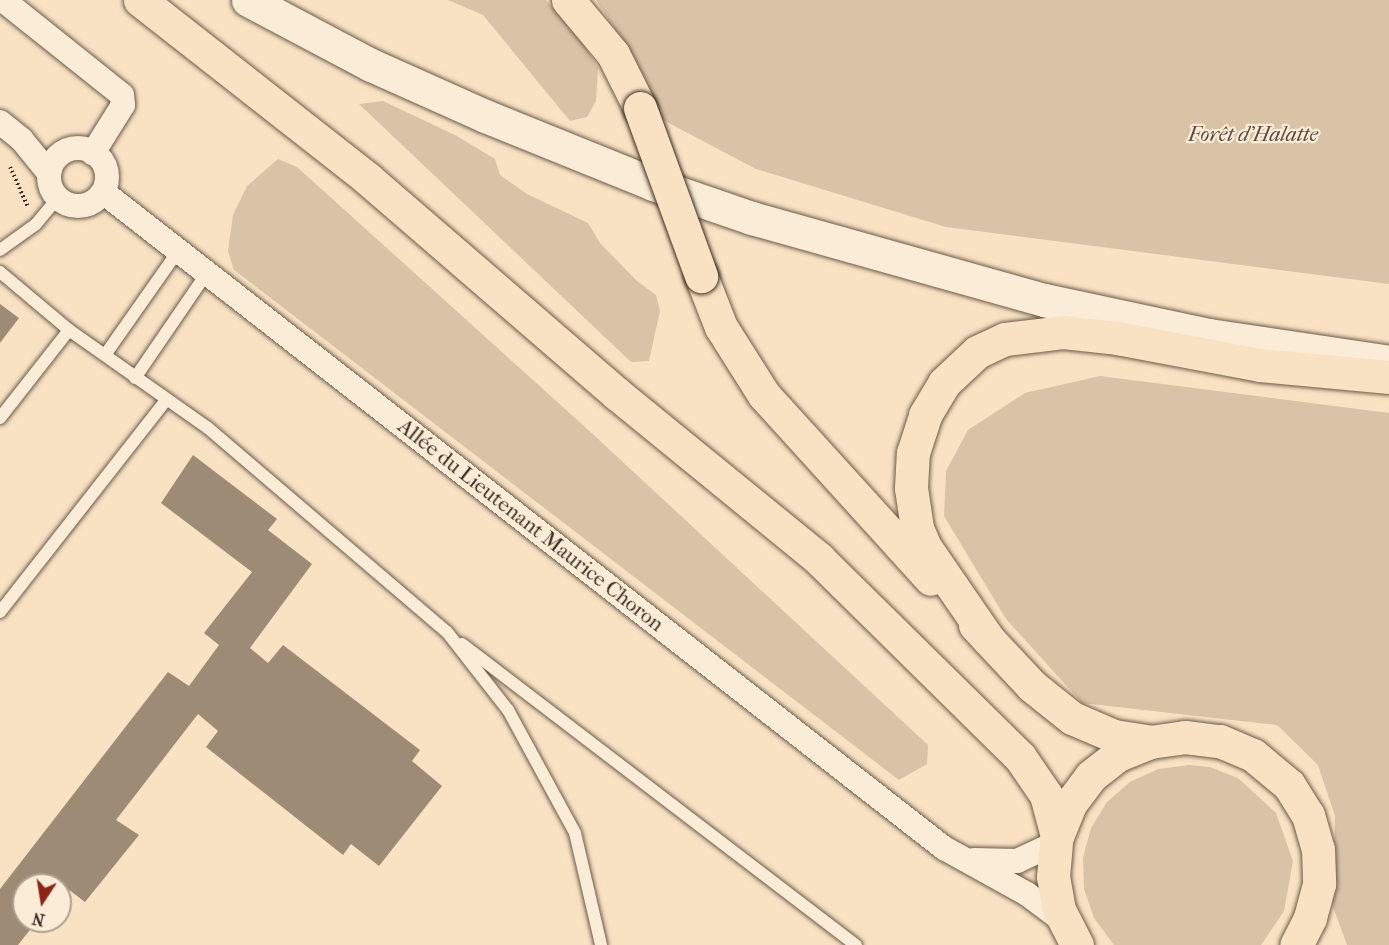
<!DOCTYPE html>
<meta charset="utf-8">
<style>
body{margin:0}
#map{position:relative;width:1389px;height:945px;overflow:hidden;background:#f9e2c2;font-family:"IM FELL French Canon",serif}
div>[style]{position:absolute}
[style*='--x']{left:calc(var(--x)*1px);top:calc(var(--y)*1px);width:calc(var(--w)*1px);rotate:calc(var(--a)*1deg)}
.green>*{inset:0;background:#d9c3a7}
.building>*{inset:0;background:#9d8b75}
.path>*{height:4px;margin-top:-2px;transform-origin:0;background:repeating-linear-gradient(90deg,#3a2c22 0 1.5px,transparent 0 4.5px)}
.roads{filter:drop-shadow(0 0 2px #6a5a4a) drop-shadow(0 0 2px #6a5a4a)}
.service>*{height:12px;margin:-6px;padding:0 6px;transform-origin:6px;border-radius:6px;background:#fbecd7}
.minor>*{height:24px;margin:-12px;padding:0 12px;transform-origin:12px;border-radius:12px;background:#fbecd7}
.minor>.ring{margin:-12px;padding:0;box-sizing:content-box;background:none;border:24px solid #fbecd7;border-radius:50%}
.secondary>*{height:33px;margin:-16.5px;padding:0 16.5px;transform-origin:16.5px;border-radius:16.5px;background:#fbecd7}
.primary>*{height:33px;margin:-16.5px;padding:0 16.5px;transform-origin:16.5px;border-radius:16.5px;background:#f9e2c2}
.bridges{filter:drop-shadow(0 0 2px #3a2c22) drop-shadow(0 0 2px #3a2c22)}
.primary-bridge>*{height:33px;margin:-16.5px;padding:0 16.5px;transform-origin:16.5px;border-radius:16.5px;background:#f9e2c2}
span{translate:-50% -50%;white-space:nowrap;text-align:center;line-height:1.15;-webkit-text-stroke:4.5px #fbecd7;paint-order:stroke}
.park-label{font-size:21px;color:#5a4a3d;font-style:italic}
.street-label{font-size:21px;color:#3a2c22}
.north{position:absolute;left:12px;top:873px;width:60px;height:60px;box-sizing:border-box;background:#fbecd7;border:2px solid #ae9f8f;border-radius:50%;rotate:192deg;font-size:16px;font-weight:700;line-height:24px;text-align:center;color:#3a2c22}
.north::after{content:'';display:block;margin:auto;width:21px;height:27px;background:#8f2418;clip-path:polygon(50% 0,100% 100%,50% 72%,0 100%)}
</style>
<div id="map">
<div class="green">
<i style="clip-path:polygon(448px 0,546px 0,581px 40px,598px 68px,596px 101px,587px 117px,570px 121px,483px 15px)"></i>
<i style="clip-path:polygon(596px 0,1389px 0,1389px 284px,946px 227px,756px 169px,663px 120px,619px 35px)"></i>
<i style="clip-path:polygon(383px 101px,457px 136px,495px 159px,500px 175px,527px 194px,588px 223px,600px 243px,637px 281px,656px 295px,660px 311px,649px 361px,631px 362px,359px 104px)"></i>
<i style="clip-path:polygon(278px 159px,297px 167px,584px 426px,928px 745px,927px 764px,899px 780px,234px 270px,228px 251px,233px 215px,247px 186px)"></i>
<i style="clip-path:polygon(1100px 376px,1389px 413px,1389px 945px,1347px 945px,1333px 907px,1335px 816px,1318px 765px,1277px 725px,1082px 703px,1006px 619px,944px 516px,946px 471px,968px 430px,1025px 393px)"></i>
<i style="clip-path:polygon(1189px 765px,1210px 767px,1238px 778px,1276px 813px,1293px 861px,1284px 911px,1261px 945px,1114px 945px,1094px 918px,1084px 889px,1083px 858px,1091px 828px,1107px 802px,1130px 782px,1158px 769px)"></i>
</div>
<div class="building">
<i style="clip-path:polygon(0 304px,19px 318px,0 343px)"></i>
<i style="clip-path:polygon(193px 455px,277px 519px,268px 530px,312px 564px,250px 648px,268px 663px,283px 645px,420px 750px,412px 761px,442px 786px,379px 866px,351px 844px,343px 855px,206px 747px,218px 731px,198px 714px,116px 820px,139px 835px,85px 902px,64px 886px,60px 891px,60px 885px,24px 885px,24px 921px,37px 921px,18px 945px,0 945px,0 889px,168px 672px,189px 686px,219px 645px,204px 633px,252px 572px,161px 503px)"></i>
</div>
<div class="path">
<i style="--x:10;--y:167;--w:44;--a:65.8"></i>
</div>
<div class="roads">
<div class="service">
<i style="--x:0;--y:250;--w:44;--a:-35.8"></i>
<i style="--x:36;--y:224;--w:34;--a:-50"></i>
<i style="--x:0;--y:272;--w:90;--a:40"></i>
<i style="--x:69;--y:330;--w:170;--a:35.2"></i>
<i style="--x:208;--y:428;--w:314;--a:40.5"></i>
<i style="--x:447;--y:632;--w:99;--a:52"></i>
<i style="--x:508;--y:710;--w:140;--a:61.4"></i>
<i style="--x:575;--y:833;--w:115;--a:76.9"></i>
<i style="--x:105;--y:355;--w:127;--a:-54.9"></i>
<i style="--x:135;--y:378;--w:127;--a:-55.6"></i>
<i style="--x:0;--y:418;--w:112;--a:-51.9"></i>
<i style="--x:0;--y:612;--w:269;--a:-51.9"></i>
<i style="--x:462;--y:644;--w:496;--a:37.4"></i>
</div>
<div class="minor">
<i style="--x:3;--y:0;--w:152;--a:38.6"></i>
<i style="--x:122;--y:95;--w:10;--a:84"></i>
<i style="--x:123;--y:105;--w:57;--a:122"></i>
<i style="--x:0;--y:122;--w:28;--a:39"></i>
<i style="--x:22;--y:140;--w:43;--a:50.7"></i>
<i class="ring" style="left:49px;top:148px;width:34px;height:34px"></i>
<i style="--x:103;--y:192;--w:1067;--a:37.96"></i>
<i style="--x:944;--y:848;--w:95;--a:29"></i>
<i style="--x:1027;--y:894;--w:45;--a:36.9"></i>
<i style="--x:974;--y:860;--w:43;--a:1.3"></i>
<i style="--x:1017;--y:861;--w:43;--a:-24.8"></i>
</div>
<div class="secondary">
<i style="--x:248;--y:0;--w:139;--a:27.9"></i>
<i style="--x:371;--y:65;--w:125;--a:24.1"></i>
<i style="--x:485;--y:116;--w:181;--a:22"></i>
<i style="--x:653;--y:184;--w:105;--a:19"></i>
<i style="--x:752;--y:218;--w:303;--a:15.7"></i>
<i style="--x:1044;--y:300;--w:169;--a:12"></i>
<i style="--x:1209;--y:335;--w:182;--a:8.5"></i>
</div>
<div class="primary">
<i style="--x:140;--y:0;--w:290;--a:38.1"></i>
<i style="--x:368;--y:179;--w:329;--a:40.8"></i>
<i style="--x:617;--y:394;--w:261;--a:39.2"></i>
<i style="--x:819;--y:559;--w:282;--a:44.6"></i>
<i style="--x:1020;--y:757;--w:46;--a:55.6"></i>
<i style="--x:1046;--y:795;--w:42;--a:75"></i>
<i style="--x:568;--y:0;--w:70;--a:50.2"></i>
<i style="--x:613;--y:54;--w:60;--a:63.4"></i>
<i style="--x:701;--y:276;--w:55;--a:68.6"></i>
<i style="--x:721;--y:327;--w:80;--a:57.7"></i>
<i style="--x:764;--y:395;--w:248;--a:47.8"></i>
<i style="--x:975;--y:625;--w:83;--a:46.9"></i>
<i style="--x:1032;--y:686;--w:51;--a:38.7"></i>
<i style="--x:1072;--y:718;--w:46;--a:23.2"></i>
<i style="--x:1114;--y:736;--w:36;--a:9"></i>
<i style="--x:989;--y:640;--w:113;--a:-124.5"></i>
<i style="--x:925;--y:547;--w:21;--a:-113"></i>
<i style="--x:917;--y:528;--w:40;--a:-98.5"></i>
<i style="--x:911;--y:488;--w:35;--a:-87"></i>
<i style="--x:913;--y:453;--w:40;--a:-72"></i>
<i style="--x:925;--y:415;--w:37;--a:-59"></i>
<i style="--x:944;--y:383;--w:45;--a:-43.2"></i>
<i style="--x:977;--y:352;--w:31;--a:-25"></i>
<i style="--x:1005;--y:339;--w:58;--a:-6.9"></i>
<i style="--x:1063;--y:332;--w:54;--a:6.3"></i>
<i style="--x:1117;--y:338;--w:146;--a:10.7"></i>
<i style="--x:1260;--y:365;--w:130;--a:5.3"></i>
<i style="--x:1077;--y:945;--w:39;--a:-117"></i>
<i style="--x:1059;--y:910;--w:34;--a:-100"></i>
<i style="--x:1053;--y:877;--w:38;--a:-85"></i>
<i style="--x:1056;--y:839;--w:38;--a:-68"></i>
<i style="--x:1070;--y:804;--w:35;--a:-53"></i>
<i style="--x:1091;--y:776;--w:34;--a:-38"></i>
<i style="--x:1118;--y:755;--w:35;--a:-22"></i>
<i style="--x:1150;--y:742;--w:35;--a:-8"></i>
<i style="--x:1185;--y:737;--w:35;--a:7"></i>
<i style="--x:1220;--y:741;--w:36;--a:23"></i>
<i style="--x:1253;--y:755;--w:47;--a:39.8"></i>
<i style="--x:1289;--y:785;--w:36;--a:58"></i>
<i style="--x:1308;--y:815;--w:35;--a:74"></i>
<i style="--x:1318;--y:849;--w:35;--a:88"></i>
<i style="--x:1319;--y:884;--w:35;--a:105"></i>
<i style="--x:1310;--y:918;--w:30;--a:117"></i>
</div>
</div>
<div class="bridges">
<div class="primary-bridge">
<i style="--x:640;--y:108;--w:179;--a:70"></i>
</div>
</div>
<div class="park-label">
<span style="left:1253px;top:134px">Forêt d'Halatte</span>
</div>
<div class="street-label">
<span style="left:531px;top:525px;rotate:38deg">Allée du Lieutenant Maurice Choron</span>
</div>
<div class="north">N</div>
</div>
